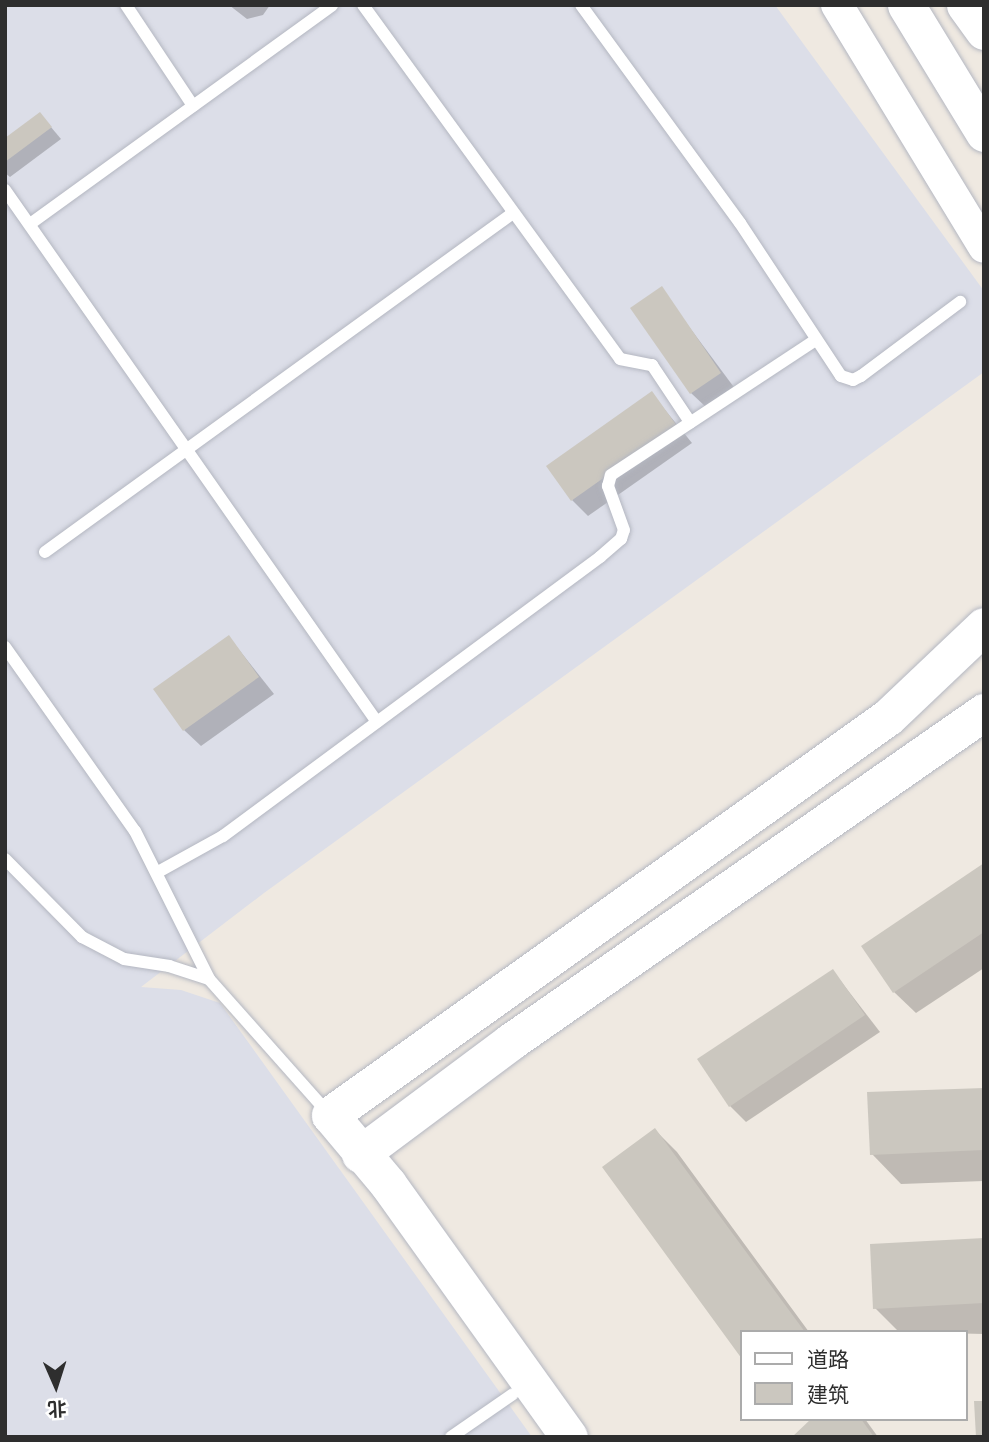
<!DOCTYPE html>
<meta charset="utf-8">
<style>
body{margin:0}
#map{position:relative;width:989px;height:1442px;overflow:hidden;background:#efe9e1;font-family:"Source Sans 3","Noto Sans SC",sans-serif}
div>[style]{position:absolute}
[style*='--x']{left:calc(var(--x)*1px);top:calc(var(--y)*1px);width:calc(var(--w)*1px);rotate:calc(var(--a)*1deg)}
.airport>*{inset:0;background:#dcdee8}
.shadow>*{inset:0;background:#0003}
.building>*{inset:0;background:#cbc7bf}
.roads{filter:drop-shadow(0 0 2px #b4b7c1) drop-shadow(0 0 2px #b4b7c1)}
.service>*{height:12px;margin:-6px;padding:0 6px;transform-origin:6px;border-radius:6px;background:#fff}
.tertiary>*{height:32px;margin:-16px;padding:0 16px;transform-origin:16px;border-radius:16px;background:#fff}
.secondary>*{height:37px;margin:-18.5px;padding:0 18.5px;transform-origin:18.5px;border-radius:18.5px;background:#fff}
span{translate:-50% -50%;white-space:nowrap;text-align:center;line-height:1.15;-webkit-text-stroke:7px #fff;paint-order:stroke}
.frame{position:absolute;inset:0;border:7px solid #2e2e2e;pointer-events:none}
.legend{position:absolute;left:740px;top:1330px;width:228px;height:91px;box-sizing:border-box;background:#fff;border:2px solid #ababab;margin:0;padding:9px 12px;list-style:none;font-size:21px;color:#2e2e2e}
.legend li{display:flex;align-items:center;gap:14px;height:35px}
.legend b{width:35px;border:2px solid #ababab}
.north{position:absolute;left:21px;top:1351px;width:70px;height:70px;-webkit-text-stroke:5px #fff;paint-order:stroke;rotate:177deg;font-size:19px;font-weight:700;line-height:28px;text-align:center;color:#2e2e2e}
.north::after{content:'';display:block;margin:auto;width:24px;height:32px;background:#2e2e2e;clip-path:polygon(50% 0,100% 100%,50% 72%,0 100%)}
</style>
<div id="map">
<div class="airport">
<i style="clip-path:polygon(5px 5px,775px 5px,984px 291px,984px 372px,264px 893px,141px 987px,181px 990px,220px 1003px,532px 1437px,5px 1437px)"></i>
</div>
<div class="shadow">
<i style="clip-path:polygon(229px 5px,270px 5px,263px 15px,247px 19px)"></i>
<i style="clip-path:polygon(40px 114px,61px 139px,10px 177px,5px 173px,5px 140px)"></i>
<i style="clip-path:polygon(661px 289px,736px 390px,708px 409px,691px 393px)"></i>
<i style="clip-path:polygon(652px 394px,692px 443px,588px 516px,572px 500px)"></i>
<i style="clip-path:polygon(229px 637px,274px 694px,201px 746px,184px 730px)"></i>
<i style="clip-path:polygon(984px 865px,984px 968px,916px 1013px,894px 992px)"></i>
<i style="clip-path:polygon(833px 971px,880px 1032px,746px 1122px,730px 1106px)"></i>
<i style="clip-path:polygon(984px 1089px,984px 1181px,901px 1184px,872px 1154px)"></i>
<i style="clip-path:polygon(655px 1130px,677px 1152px,809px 1332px,742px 1332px,742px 1356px,604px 1167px)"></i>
<i style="clip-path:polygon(984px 1240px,984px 1334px,899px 1332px,875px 1308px)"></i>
<i style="clip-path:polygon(814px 1419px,865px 1419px,878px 1437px,794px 1437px)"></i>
</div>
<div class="building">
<i style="clip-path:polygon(40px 112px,52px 127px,5px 162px,5px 138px)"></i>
<i style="clip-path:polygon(662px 286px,721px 373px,690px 394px,630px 308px)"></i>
<i style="clip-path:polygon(652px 391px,677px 426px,571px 501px,546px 466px)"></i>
<i style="clip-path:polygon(229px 635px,259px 677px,183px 731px,153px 689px)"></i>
<i style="clip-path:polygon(984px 863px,984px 932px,893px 993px,861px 946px)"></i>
<i style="clip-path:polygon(833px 969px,865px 1015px,729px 1107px,697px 1059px)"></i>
<i style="clip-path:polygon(984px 1088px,984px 1150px,870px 1155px,867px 1092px)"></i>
<i style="clip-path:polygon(655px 1128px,805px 1332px,742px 1332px,742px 1359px,602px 1167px)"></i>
<i style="clip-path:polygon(984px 1238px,984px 1303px,873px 1309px,870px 1244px)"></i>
<i style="clip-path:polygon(974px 1401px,984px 1401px,984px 1437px,976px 1437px)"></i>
<i style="clip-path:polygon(811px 1419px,861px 1419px,874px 1437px,792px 1437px)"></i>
</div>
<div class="roads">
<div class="service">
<i style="--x:126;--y:5;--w:121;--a:56.4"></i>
<i style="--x:363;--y:5;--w:437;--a:54"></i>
<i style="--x:620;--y:359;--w:33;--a:11"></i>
<i style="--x:652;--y:365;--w:69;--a:56.3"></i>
<i style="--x:581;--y:5;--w:270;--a:53.9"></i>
<i style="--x:740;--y:223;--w:183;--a:56.6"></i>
<i style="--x:841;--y:376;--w:13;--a:18"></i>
<i style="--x:853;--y:380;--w:9;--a:-27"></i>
<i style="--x:861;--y:376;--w:124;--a:-36.8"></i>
<i style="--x:5;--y:190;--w:649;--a:55.04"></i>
<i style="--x:30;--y:224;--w:373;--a:-35.9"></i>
<i style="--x:45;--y:552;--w:578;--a:-35.92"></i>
<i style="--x:5;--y:647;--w:225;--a:54.8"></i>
<i style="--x:135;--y:831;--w:165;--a:63.4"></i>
<i style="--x:5;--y:859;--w:110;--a:45.4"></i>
<i style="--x:82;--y:937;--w:47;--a:27.6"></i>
<i style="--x:124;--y:959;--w:46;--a:8.8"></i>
<i style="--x:169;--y:966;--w:42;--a:18"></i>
<i style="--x:209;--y:979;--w:178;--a:48.4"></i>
<i style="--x:158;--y:872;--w:74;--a:-29"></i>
<i style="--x:223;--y:836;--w:469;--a:-36.5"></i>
<i style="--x:600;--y:557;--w:28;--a:-41"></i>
<i style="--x:621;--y:539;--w:9;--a:-72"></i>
<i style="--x:624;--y:530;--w:47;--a:-110"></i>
<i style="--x:608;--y:486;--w:11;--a:-75"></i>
<i style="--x:611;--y:475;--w:245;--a:-33.4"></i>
<i style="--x:451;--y:1437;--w:75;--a:-34.7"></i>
</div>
<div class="tertiary">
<i style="--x:837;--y:5;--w:283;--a:58.7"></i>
</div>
<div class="secondary">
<i style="--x:906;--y:5;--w:150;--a:58.6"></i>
<i style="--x:965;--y:5;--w:32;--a:54"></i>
<i style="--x:360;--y:1154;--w:187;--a:-36.7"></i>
<i style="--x:510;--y:1042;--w:578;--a:-34.85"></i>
<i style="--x:569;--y:1437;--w:311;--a:-125.6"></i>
<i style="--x:388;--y:1184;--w:90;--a:-130"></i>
<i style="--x:330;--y:1115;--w:685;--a:-35.5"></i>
<i style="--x:888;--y:717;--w:132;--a:-43.5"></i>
</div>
</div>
<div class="frame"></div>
<ul class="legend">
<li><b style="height:9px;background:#fff"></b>道路</li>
<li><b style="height:19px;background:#cbc7bf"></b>建筑</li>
</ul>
<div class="north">北</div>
</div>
